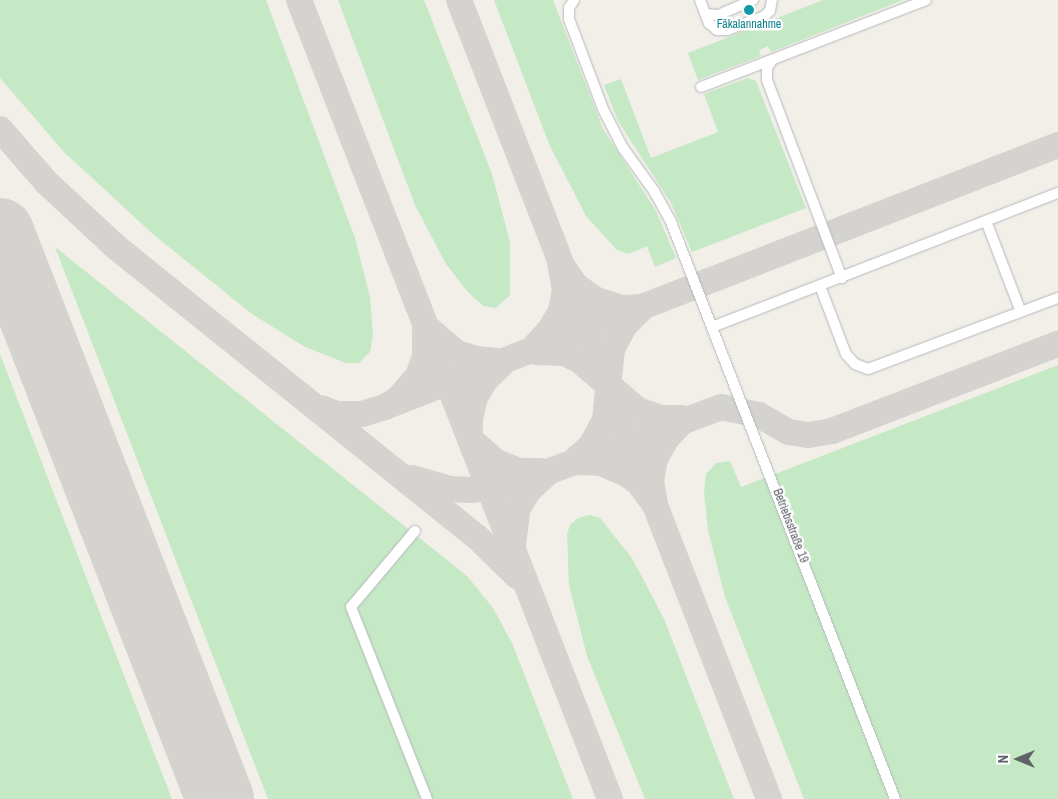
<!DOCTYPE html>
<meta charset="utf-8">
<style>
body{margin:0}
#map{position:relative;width:1058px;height:799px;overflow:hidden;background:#f1efe8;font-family:"Archivo Narrow",sans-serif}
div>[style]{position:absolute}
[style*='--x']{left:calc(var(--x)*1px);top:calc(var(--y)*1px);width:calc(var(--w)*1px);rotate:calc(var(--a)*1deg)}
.green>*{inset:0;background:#c5e8c5}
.taxiway>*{height:26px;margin:-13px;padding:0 13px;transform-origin:13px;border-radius:13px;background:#d4d3d0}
.runway>*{height:68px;margin:-34px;padding:0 34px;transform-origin:34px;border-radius:34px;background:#d4d3d0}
.roads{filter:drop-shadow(0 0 1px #b5b8bc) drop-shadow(0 0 1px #b5b8bc)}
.minor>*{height:10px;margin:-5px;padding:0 5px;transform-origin:5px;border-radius:5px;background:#fff}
.dots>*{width:14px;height:14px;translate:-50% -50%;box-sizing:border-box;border:2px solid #fff;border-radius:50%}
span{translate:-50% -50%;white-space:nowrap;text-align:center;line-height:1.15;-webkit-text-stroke:4.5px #fff;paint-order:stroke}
.culture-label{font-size:12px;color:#0d838f}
.street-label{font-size:12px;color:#5f6368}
.north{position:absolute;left:993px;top:734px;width:50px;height:50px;-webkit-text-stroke:4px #fff;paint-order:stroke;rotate:270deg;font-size:14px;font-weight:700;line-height:20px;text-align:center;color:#5f6368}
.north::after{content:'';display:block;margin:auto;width:18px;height:22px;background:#5f6368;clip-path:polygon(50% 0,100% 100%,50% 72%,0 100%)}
</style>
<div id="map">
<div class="green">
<i style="clip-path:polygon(0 0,266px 0,355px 238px,370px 297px,373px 335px,370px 352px,359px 363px,346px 363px,305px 347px,252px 314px,154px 235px,65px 153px,0 78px)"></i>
<i style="clip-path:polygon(338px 0,424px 0,492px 174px,510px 242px,510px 295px,496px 308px,483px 306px,467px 291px,446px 264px,415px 205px)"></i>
<i style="clip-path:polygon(494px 0,553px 0,603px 129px,656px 211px,676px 258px,655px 267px,647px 246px,629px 254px,617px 250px,586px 216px,549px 144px)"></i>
<i style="clip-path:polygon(823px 0,903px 0,771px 52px,768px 46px,759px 50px,761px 56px,698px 80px,688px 53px)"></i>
<i style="clip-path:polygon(748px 78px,756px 81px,806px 208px,692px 252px,671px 203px,618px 121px,604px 85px,621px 79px,651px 158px,718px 132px,704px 94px)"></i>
<i style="clip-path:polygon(55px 247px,467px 576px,493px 608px,512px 643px,573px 799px,268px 799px)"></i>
<i style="clip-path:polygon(0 354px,120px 665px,172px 799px,0 799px)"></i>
<i style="clip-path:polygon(1058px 365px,1058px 799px,804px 799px,725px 597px,708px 530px,704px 492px,706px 474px,716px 463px,730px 461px,741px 487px)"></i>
<i style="clip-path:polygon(590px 515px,600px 518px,631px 557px,640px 573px,664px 619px,734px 799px,645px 799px,587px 656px,569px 585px,567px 534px,570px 525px,578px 518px)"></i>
</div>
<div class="taxiway">
<i style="--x:299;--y:0;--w:857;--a:68.73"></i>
<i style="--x:459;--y:0;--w:857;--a:68.79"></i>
<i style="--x:0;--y:129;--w:70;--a:49"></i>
<i style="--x:46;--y:182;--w:96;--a:42.9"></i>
<i style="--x:116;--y:247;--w:463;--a:38.8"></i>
<i style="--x:477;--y:537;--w:56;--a:44.3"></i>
<i style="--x:430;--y:330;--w:33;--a:41"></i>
<i style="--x:455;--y:352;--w:22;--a:18"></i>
<i style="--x:476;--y:359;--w:24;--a:5"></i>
<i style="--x:534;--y:347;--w:23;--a:-47"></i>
<i style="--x:550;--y:330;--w:22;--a:-60"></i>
<i style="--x:561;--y:311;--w:20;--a:-79"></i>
<i style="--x:565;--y:291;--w:28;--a:-100"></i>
<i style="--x:560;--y:263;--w:28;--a:55"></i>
<i style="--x:576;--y:286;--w:24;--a:35"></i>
<i style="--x:596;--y:300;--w:27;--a:17"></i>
<i style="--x:622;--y:308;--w:17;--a:-3"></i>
<i style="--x:535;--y:352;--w:29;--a:2"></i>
<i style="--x:564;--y:353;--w:17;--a:25"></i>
<i style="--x:579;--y:360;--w:77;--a:40.3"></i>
<i style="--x:638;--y:410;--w:24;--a:19"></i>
<i style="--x:661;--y:418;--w:20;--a:0"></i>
<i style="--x:501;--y:365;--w:21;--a:137"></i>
<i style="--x:486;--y:379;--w:21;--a:121"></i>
<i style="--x:475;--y:397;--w:22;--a:103"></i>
<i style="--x:470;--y:418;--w:21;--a:90"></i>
<i style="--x:470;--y:439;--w:35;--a:41"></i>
<i style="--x:496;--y:462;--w:25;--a:21"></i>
<i style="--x:519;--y:471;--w:22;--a:0"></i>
<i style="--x:385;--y:407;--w:722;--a:-21.27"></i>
<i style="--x:321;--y:408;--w:17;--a:21"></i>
<i style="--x:337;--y:414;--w:25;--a:0"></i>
<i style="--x:362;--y:414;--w:24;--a:-17"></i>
<i style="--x:385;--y:407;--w:15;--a:-32"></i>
<i style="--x:398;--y:399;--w:30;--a:-49"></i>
<i style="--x:418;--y:376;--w:20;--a:-70"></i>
<i style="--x:425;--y:357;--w:26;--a:-90"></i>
<i style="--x:577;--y:458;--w:18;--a:-41"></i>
<i style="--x:591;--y:446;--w:30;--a:-62"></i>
<i style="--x:605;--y:420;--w:71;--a:-84.4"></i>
<i style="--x:612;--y:349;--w:26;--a:-62"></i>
<i style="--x:624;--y:326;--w:23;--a:-45"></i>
<i style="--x:576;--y:462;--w:25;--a:2"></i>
<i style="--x:601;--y:463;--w:28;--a:23"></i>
<i style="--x:627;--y:474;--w:15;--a:37"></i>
<i style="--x:639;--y:483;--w:27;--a:54"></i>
<i style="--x:655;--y:505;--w:24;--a:-99"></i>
<i style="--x:651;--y:481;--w:22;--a:-80"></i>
<i style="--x:655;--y:459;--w:23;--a:-61"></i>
<i style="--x:666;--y:439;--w:23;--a:-47"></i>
<i style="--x:412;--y:478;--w:40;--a:16"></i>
<i style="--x:450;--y:489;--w:20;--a:3"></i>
<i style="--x:470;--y:490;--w:40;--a:-5.7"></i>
<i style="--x:510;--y:486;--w:225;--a:-20.5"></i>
<i style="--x:721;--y:407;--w:39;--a:12"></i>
<i style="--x:759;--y:415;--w:34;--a:30"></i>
<i style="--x:789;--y:432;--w:19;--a:9"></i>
<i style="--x:808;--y:435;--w:24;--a:-9"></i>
<i style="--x:832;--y:431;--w:242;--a:-21.1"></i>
<i style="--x:513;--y:545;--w:35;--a:-83"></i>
<i style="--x:517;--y:510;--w:22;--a:-60"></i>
<i style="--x:528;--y:491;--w:23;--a:-43"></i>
</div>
<div class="runway">
<i style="--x:0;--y:232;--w:608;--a:68.79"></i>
</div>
<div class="roads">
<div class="minor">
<i style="--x:574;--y:0;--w:9;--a:122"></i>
<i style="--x:569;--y:8;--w:11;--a:90"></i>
<i style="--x:569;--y:19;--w:96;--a:69.3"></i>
<i style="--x:603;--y:109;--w:44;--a:62.9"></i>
<i style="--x:623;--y:148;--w:53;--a:54.2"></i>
<i style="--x:654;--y:191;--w:35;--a:61"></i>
<i style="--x:671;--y:222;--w:619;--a:68.78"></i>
<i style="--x:700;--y:0;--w:25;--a:69"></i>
<i style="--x:709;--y:23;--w:11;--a:41"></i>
<i style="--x:717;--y:30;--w:10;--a:0"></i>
<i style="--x:727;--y:30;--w:38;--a:-20"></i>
<i style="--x:763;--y:17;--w:9;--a:-41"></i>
<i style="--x:770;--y:11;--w:11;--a:-80"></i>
<i style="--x:706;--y:14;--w:12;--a:5"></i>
<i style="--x:718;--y:15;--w:38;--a:-23"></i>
<i style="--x:772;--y:60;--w:9;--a:122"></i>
<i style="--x:767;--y:68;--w:12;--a:90"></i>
<i style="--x:767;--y:80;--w:212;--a:69.3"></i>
<i style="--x:701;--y:87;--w:241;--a:-21.1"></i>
<i style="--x:986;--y:221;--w:97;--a:69"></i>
<i style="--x:820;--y:286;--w:73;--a:69.1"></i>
<i style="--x:846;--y:354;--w:13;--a:48"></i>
<i style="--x:855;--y:364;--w:14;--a:21"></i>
<i style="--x:868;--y:369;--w:203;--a:-20.5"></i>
<i style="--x:712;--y:327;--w:371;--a:-21.2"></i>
<i style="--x:415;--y:531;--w:99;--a:130.1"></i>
<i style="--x:351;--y:607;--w:206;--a:68.4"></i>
</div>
</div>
<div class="dots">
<i style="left:749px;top:10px;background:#0f9aa8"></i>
</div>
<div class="culture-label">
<span style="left:749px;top:25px">Fäkalannahme</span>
</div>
<div class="street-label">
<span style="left:790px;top:526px;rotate:69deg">Betriebsstraße 19</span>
</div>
<div class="north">N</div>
</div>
